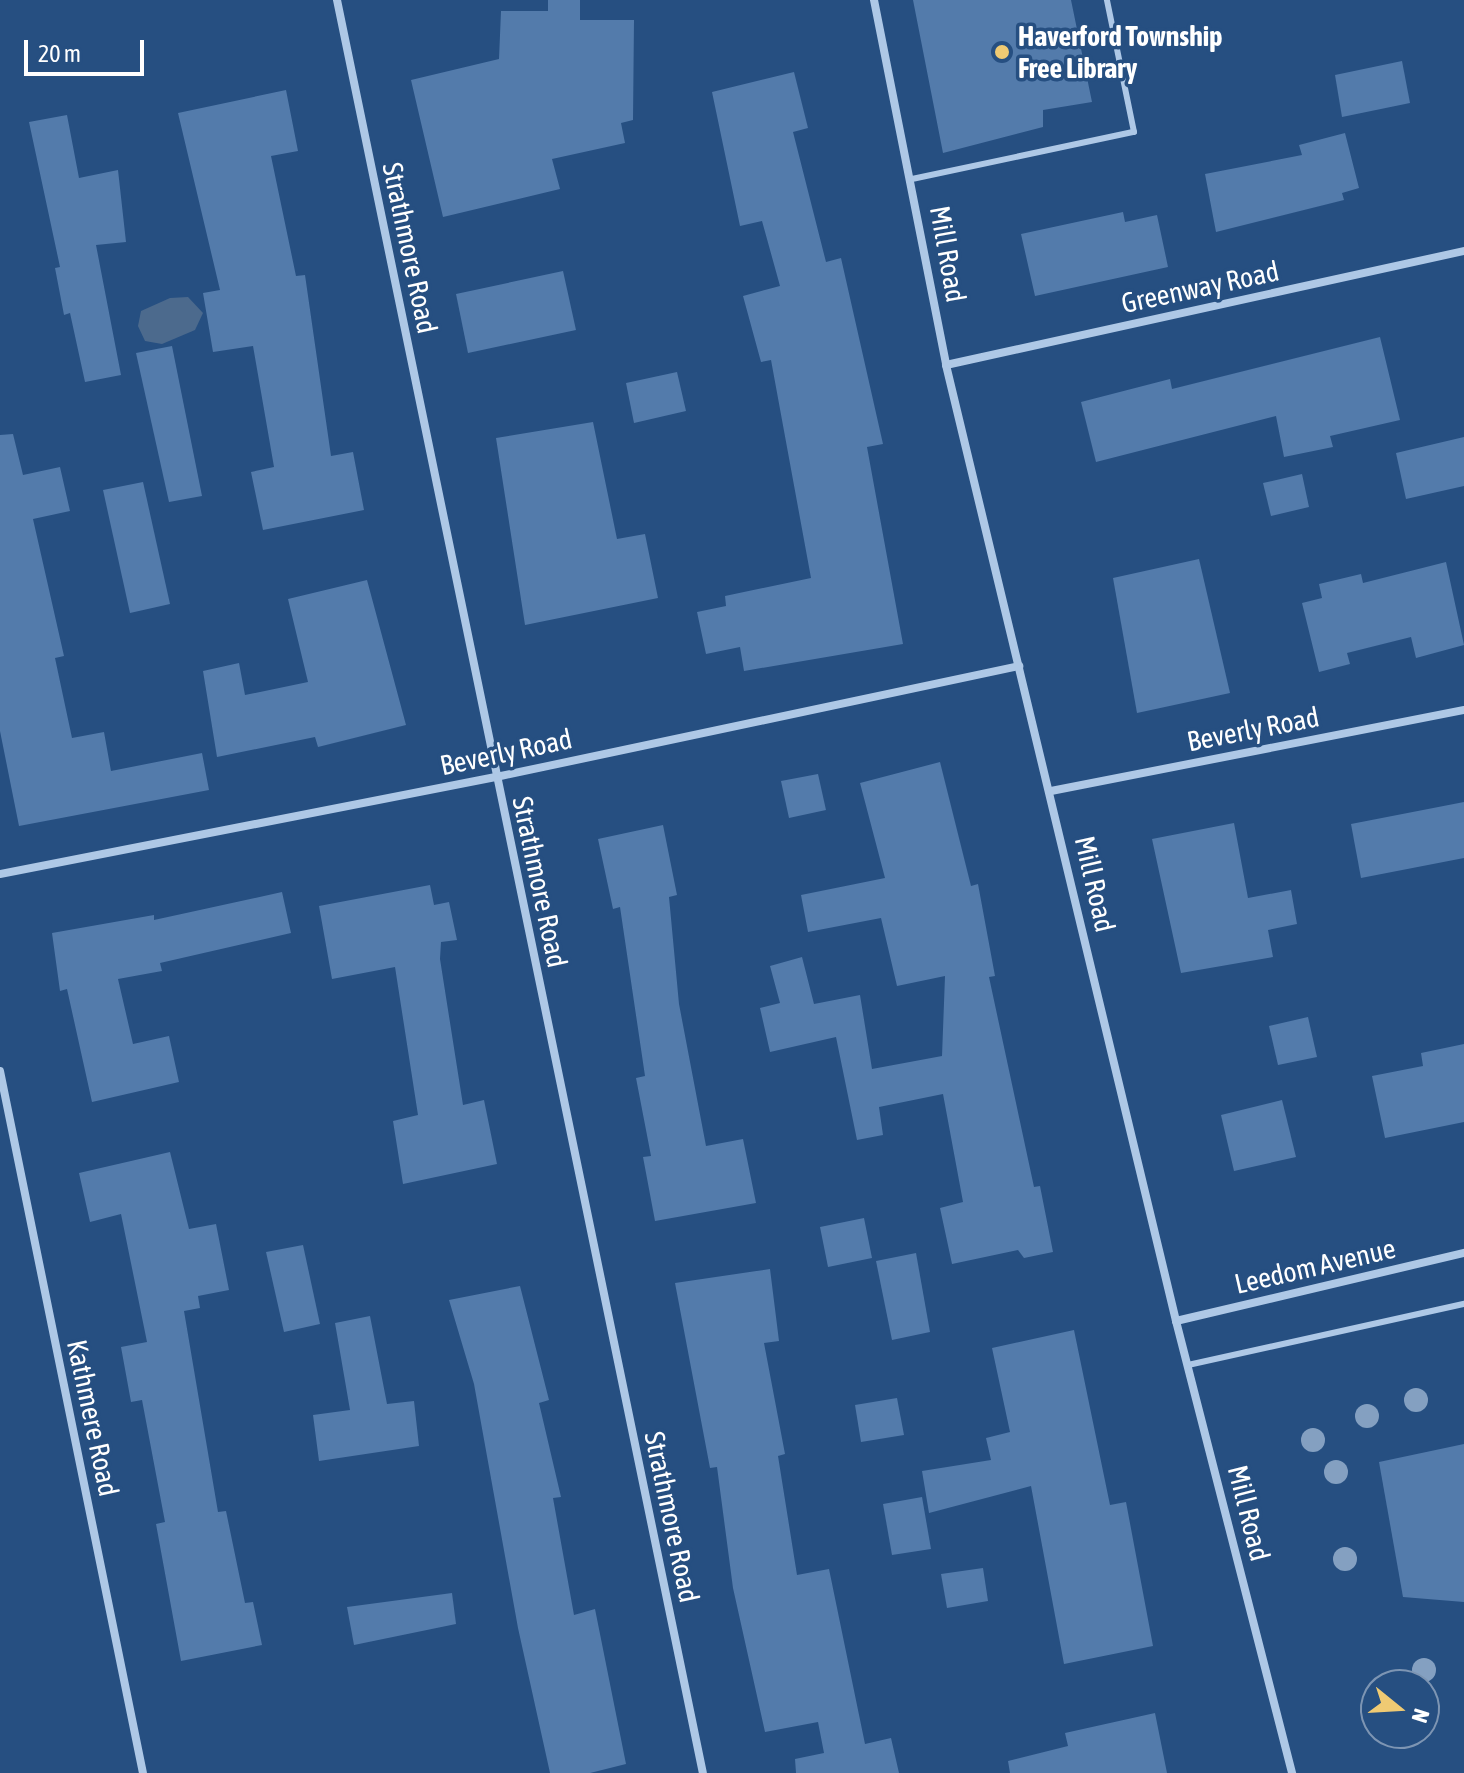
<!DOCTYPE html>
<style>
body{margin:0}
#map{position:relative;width:1464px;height:1773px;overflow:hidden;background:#264f81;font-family:"Asap Condensed",sans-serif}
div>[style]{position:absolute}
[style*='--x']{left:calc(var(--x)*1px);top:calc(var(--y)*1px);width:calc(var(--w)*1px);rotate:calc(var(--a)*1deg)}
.water>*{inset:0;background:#4c6a8d}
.building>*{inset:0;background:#537bab}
.lane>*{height:6px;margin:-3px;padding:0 3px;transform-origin:3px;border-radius:3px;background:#aec8e6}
.street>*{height:8px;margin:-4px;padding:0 4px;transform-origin:4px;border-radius:4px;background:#aec8e6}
.trees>*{width:24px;height:24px;margin:-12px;border-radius:50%;background:#84a0c1}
.dots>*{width:22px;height:22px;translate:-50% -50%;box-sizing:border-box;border:4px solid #264f81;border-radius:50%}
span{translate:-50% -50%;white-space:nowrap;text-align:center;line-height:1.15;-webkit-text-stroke:7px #264f81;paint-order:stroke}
.poi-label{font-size:28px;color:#fff;font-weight:700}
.left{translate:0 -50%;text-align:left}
.street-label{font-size:28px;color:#fff}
.north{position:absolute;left:1360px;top:1669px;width:80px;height:80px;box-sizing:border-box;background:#264f81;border:2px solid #7d95b3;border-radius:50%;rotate:108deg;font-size:22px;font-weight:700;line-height:32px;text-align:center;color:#fff}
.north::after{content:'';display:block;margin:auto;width:28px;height:36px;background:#efca73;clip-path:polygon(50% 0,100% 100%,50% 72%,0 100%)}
.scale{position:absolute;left:24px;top:40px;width:120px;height:36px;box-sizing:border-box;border:4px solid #fff;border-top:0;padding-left:10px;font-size:24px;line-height:28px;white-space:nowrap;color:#fff;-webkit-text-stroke:6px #264f81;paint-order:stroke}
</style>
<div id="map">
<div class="water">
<i style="clip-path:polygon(188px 297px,203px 313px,195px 330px,162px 344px,145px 341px,138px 326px,141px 311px,170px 298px)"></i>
</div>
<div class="building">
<i style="clip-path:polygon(548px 0,580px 0,580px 20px,634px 20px,633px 120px,621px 123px,625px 143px,552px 159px,560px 189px,443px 217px,411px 80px,499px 59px,501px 11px,548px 11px)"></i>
<i style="clip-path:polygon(913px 0,1071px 0,1092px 102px,1043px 110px,1043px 127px,943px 153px)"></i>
<i style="clip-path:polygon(1402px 61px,1410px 103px,1342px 117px,1335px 75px)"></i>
<i style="clip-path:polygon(794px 72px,808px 128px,793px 132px,826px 262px,841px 258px,883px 444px,867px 447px,903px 644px,744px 671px,740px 647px,706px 654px,697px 612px,726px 606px,725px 596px,811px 578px,771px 360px,761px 362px,743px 296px,780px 286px,762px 221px,740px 226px,712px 92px)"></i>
<i style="clip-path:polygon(286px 90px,298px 151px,271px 156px,296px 276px,305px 275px,331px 456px,353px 452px,364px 510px,263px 530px,251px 472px,274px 467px,253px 346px,213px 352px,203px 293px,220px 290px,178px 113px)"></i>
<i style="clip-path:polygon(67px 115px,79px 178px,118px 170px,126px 242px,96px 245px,121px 375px,85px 382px,70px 313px,64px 315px,55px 268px,60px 267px,29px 122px)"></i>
<i style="clip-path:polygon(1345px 133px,1359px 188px,1342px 193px,1344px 200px,1216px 232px,1205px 174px,1302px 155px,1299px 145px)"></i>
<i style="clip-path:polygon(1123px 212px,1125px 222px,1157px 215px,1168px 267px,1035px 296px,1021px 234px)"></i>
<i style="clip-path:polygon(563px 271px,576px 330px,468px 353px,456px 294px)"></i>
<i style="clip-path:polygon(1380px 337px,1400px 420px,1330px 436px,1333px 447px,1284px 457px,1276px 416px,1096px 462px,1081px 402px,1170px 379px,1172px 389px)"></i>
<i style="clip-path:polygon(172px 346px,202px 496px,169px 502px,136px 353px)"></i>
<i style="clip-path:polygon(677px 372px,686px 411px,634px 423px,626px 383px)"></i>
<i style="clip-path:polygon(593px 422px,617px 539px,645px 534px,658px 598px,525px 625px,496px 438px)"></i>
<i style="clip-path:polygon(13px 434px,23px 475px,60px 467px,70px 511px,33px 519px,64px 656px,55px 658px,72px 738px,104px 732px,111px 771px,202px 753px,209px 790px,19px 826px,0 731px,0 435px)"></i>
<i style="clip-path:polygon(1464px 437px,1464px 486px,1406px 499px,1396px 453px)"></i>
<i style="clip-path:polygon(1302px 474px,1309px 507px,1271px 516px,1263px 483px)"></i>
<i style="clip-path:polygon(143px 482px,170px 604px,130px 613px,103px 490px)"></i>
<i style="clip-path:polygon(1199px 559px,1230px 693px,1137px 713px,1113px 578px)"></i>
<i style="clip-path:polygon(1446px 562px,1464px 645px,1416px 658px,1411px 637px,1347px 653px,1350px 664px,1319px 672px,1302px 603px,1322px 598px,1319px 584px,1361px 574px,1363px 583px)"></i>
<i style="clip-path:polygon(367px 580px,406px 725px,318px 747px,315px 737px,217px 757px,203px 671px,239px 663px,245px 695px,308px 682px,288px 599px)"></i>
<i style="clip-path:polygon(940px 762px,971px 886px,978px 884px,995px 976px,989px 977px,1034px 1187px,1040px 1186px,1053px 1252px,1024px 1258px,1018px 1250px,952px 1264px,940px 1208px,963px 1202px,943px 1094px,879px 1107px,883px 1135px,857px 1140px,836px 1037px,770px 1052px,760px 1008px,780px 1003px,770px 966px,802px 957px,814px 1004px,860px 995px,872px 1069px,942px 1056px,945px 976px,897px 986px,881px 918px,808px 932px,801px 895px,885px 878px,860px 783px)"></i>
<i style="clip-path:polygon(818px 774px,826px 810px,789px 818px,781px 781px)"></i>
<i style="clip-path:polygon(1464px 802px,1464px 858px,1361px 878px,1351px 824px)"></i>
<i style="clip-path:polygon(1234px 823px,1248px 898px,1291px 890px,1297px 924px,1268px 930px,1273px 957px,1181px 973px,1152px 839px)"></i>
<i style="clip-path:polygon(663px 825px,677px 895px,669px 897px,679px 1004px,706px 1146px,743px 1139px,756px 1203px,655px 1221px,643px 1157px,651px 1156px,636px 1078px,645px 1076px,620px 907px,613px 909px,598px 839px)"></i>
<i style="clip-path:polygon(430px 885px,434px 905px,449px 902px,457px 940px,441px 942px,440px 959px,463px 1105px,484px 1100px,497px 1164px,403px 1184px,393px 1121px,418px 1115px,395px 967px,332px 979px,319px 906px)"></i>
<i style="clip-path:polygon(282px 892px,291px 933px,160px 963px,162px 971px,118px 979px,133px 1044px,169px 1036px,179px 1082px,92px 1102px,67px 989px,60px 991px,52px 933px,154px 915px,154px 920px)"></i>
<i style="clip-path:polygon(1308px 1017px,1317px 1057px,1278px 1065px,1269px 1026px)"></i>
<i style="clip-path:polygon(1464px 1044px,1464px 1122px,1385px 1138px,1372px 1076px,1423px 1066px,1421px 1053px)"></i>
<i style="clip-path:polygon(1282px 1100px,1296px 1157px,1234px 1171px,1221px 1115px)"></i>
<i style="clip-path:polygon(170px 1152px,189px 1229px,216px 1224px,229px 1290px,198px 1296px,200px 1308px,184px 1311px,218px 1512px,226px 1511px,245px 1603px,253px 1602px,262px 1645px,181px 1661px,156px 1524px,165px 1522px,142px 1400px,131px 1402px,121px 1347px,147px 1342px,121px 1214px,90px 1222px,79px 1173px)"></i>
<i style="clip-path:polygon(864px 1218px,872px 1258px,828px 1267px,820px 1227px)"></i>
<i style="clip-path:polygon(303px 1245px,320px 1324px,284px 1332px,266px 1252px)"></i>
<i style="clip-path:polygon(916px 1253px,930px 1332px,892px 1340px,876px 1261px)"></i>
<i style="clip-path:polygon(770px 1269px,779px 1341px,764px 1343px,785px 1454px,778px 1456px,797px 1575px,829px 1569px,865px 1744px,891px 1738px,899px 1773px,796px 1773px,795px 1759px,824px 1753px,818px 1722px,765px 1732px,733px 1588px,717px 1467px,710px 1468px,675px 1283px)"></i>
<i style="clip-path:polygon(520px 1286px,549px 1400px,539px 1403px,561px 1497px,553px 1498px,574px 1615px,595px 1609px,626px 1764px,590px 1773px,550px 1773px,518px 1628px,474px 1384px,449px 1300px)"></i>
<i style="clip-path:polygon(370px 1316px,387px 1404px,414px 1401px,419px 1446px,319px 1461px,313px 1415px,350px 1410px,335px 1323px)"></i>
<i style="clip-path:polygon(1074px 1330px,1110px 1505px,1126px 1502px,1153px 1646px,1064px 1664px,1031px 1486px,929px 1513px,922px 1471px,991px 1460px,986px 1438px,1010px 1432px,992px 1348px)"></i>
<i style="clip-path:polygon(897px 1398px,904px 1435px,861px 1442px,855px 1405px)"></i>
<i style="clip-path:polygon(1464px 1444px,1464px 1602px,1403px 1597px,1379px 1462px)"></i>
<i style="clip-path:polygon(922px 1497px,931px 1549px,892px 1555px,883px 1504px)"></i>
<i style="clip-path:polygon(983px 1568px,988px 1601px,947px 1608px,941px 1574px)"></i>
<i style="clip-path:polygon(452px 1593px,456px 1624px,354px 1645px,347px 1607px)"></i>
<i style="clip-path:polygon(1155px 1713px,1167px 1773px,1010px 1773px,1008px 1761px,1068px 1746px,1065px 1733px)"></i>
</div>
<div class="lane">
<i style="--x:912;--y:179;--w:227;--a:-12"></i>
<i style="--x:1134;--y:132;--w:135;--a:-101.6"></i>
<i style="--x:1188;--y:1365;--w:283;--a:-12.5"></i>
</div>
<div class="street">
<i style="--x:337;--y:0;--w:1810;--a:78.34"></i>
<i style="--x:874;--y:0;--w:372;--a:78.8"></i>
<i style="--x:946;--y:365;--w:983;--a:76.47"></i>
<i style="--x:1176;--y:1321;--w:467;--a:75.6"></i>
<i style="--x:946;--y:365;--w:530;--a:-12.41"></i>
<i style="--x:1051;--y:791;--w:421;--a:-11.1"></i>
<i style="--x:0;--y:874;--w:505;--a:-11.07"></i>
<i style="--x:496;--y:777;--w:535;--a:-11.98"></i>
<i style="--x:0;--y:1071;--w:716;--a:78.49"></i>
<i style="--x:1176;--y:1321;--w:296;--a:-13.3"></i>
</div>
<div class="trees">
<i style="left:1416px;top:1400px"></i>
<i style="left:1367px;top:1416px"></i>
<i style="left:1313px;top:1440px"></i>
<i style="left:1336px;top:1472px"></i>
<i style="left:1345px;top:1559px"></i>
<i style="left:1424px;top:1670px"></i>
</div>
<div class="dots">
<i style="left:1002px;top:52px;background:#efca73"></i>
</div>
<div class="poi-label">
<span class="left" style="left:1018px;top:52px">Haverford Township<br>Free Library</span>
</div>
<div class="street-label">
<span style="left:410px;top:248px;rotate:78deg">Strathmore Road</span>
<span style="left:948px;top:254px;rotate:80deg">Mill Road</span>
<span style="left:1200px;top:287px;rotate:-12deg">Greenway Road</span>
<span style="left:1253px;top:729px;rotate:-11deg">Beverly Road</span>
<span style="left:506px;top:752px;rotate:-12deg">Beverly Road</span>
<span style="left:540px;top:882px;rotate:78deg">Strathmore Road</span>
<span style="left:1095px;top:884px;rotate:77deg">Mill Road</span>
<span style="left:1315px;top:1266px;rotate:-13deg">Leedom Avenue</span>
<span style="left:93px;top:1418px;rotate:78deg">Kathmere Road</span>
<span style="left:1249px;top:1513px;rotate:76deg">Mill Road</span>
<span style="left:672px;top:1517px;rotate:78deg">Strathmore Road</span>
</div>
<div class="north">N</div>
<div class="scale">20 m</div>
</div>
